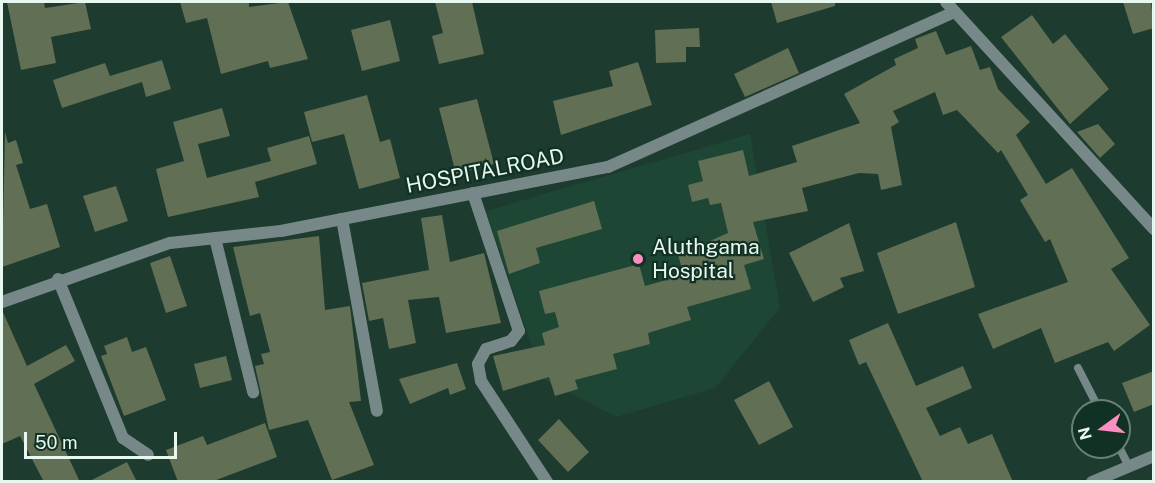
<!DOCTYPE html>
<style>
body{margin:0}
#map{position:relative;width:1155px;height:483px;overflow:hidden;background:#1d3b2e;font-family:"Public Sans",sans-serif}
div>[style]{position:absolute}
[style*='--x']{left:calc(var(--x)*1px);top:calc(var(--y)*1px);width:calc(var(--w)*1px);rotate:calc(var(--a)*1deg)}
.built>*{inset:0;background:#1e4635}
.building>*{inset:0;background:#616f54}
.lane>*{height:8px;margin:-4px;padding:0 4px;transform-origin:4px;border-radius:4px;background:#778889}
.street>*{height:12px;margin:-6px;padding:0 6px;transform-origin:6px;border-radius:6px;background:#778889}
.dots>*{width:16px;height:16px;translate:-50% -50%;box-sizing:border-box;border:3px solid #123125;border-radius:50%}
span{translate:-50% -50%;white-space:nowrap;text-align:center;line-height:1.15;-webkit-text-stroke:4.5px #123125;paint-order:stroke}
.street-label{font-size:21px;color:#e7f8f0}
.poi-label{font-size:21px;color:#e7f8f0}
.left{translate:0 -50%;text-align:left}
.frame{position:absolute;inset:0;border:3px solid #e7f8f0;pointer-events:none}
.north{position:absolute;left:1071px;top:399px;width:60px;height:60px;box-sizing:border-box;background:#123125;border:2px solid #678176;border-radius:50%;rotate:255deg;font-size:16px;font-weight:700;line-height:24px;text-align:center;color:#e7f8f0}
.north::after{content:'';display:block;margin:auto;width:21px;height:27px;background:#fc8fc1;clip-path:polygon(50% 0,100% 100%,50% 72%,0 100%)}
.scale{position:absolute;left:24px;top:432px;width:153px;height:27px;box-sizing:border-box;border:3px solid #e7f8f0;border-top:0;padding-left:8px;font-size:18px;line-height:21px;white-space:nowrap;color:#e7f8f0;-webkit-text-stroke:4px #123125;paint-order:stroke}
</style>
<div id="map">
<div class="built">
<i style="clip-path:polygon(750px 134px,780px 308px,715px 388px,616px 417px,543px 379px,486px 211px)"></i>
</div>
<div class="building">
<i style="clip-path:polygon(7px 2px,44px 2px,45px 8px,85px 2px,91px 29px,51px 37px,56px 63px,21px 70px)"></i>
<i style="clip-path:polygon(180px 2px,249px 2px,249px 7px,288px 2px,308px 59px,270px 68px,268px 61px,221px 74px,207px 18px,186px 23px)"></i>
<i style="clip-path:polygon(435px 2px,472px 2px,484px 54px,439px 64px,432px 36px,443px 33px)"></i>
<i style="clip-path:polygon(771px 2px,835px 2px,835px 6px,777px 23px)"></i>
<i style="clip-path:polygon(1123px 2px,1151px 2px,1154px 28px,1133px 34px)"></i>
<i style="clip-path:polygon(1032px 15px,1053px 44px,1065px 34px,1109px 89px,1070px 124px,1001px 37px)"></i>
<i style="clip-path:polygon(390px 20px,400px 61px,362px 71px,351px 30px)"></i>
<i style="clip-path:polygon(699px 28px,700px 47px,686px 47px,686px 62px,656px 63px,655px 30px)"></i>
<i style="clip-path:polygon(936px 31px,946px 55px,971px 46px,980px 70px,990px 67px,998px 89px,1030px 122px,1016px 135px,1046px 184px,1072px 168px,1129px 258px,1111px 269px,1150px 325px,1114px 351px,1108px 342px,1055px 363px,1041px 328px,993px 349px,978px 314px,1068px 282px,1050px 239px,1045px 242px,1020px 200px,1028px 195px,1001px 150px,998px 153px,957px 110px,943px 115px,935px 92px,893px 111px,899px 122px,891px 127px,902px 185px,881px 190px,878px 174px,859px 173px,802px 188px,808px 211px,753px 222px,764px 259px,744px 265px,751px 289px,687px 307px,691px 320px,648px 333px,650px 344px,613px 354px,617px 369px,575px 380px,578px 389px,555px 396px,549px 377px,503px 391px,493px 356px,545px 345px,542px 333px,559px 327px,555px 312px,545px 314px,539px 291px,639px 264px,645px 286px,684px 275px,678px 255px,728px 233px,721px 203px,710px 205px,708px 198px,692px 202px,688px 185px,703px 181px,698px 161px,743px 150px,749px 176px,797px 162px,792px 146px,860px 123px,844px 94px,896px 65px,894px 59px,918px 48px,915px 39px)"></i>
<i style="clip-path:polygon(788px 48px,799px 73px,745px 97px,734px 74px)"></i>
<i style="clip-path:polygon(162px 60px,171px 89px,146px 97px,142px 82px,62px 108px,53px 80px,105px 63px,110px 76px)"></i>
<i style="clip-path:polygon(638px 62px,652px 105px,561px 135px,553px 101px,613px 86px,609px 71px)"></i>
<i style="clip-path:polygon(367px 95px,380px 142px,390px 139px,400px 178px,359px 189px,344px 134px,312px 142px,304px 112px)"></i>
<i style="clip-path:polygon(477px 99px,494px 164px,456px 174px,439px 108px)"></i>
<i style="clip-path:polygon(222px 108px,230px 136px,198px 144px,207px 178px,271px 161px,267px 148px,309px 136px,317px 164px,255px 182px,259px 197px,168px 217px,156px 169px,184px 161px,173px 122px)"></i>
<i style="clip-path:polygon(1098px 124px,1115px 144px,1100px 158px,1077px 132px)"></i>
<i style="clip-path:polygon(5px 132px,8px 143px,16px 140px,23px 163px,16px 165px,30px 209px,47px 204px,60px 247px,2px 267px)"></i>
<i style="clip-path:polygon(116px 186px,128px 221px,95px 232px,83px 196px)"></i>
<i style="clip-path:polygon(594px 201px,602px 229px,536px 248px,540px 263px,509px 274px,497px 231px)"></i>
<i style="clip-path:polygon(442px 215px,450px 262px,484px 253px,501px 323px,446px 333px,439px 297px,408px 300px,416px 343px,389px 349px,383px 318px,369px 321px,362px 283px,429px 270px,421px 218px)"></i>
<i style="clip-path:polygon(956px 222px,975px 287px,898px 314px,877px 253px)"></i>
<i style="clip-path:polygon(849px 223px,864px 271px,840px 278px,844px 287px,813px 302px,789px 253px)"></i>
<i style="clip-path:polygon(319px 236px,325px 310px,350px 306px,361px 401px,349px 402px,374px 465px,332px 480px,308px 420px,269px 430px,255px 366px,264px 364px,261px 354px,270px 352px,260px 313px,250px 316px,233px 247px)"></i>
<i style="clip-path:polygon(170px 256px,187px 306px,166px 313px,150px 263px)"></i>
<i style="clip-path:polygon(2px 310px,27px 366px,66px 345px,75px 361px,34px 384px,80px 482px,44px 482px,20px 436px,2px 444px)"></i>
<i style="clip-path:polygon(888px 323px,916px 386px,963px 366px,972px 388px,926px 408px,940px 436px,960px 427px,968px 444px,992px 434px,1013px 482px,923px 482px,866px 362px,859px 365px,849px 340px)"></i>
<i style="clip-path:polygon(127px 337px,132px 352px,146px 347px,166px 400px,124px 416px,101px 356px,107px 354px,104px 346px)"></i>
<i style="clip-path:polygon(226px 356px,232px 380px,200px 388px,194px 364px)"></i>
<i style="clip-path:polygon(457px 363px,466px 389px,450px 395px,448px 388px,410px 404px,399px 379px)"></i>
<i style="clip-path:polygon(1154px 371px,1154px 404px,1134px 412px,1122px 383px)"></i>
<i style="clip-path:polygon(769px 381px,793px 427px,759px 445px,734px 400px)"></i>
<i style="clip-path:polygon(559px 419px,589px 452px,568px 472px,538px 440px)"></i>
<i style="clip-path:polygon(265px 423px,277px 457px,211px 482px,178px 482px,166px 450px,203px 436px,207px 445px)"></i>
<i style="clip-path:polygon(127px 462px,137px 482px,88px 482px)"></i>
</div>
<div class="lane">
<i style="--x:1078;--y:368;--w:48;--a:62.9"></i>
<i style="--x:1119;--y:447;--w:22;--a:63"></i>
</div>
<div class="street">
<i style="--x:946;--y:2;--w:308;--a:47.5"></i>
<i style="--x:473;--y:193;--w:145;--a:71.6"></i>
<i style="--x:519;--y:331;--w:13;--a:129"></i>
<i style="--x:511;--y:341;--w:26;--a:162"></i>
<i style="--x:486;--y:349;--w:17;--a:118"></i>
<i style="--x:478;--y:364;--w:17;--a:80"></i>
<i style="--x:481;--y:381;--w:121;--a:56.8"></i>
<i style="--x:342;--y:219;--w:195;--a:79.7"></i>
<i style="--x:215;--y:238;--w:159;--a:76.1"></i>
<i style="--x:58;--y:279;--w:172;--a:67.8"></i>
<i style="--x:123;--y:438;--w:30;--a:34"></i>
<i style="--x:2;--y:302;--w:178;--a:-19.4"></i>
<i style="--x:170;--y:243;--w:112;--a:-6.2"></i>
<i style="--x:281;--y:231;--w:333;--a:-11.1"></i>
<i style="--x:608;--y:167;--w:380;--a:-24.1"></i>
<i style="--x:1092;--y:482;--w:67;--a:-22.8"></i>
</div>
<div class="dots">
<i style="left:638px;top:259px;background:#fc8fc1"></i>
</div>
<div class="street-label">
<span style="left:485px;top:171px;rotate:-11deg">HOSPITALROAD</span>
</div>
<div class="poi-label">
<span class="left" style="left:652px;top:259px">Aluthgama<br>Hospital</span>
</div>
<div class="frame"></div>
<div class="north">N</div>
<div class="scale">50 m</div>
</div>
